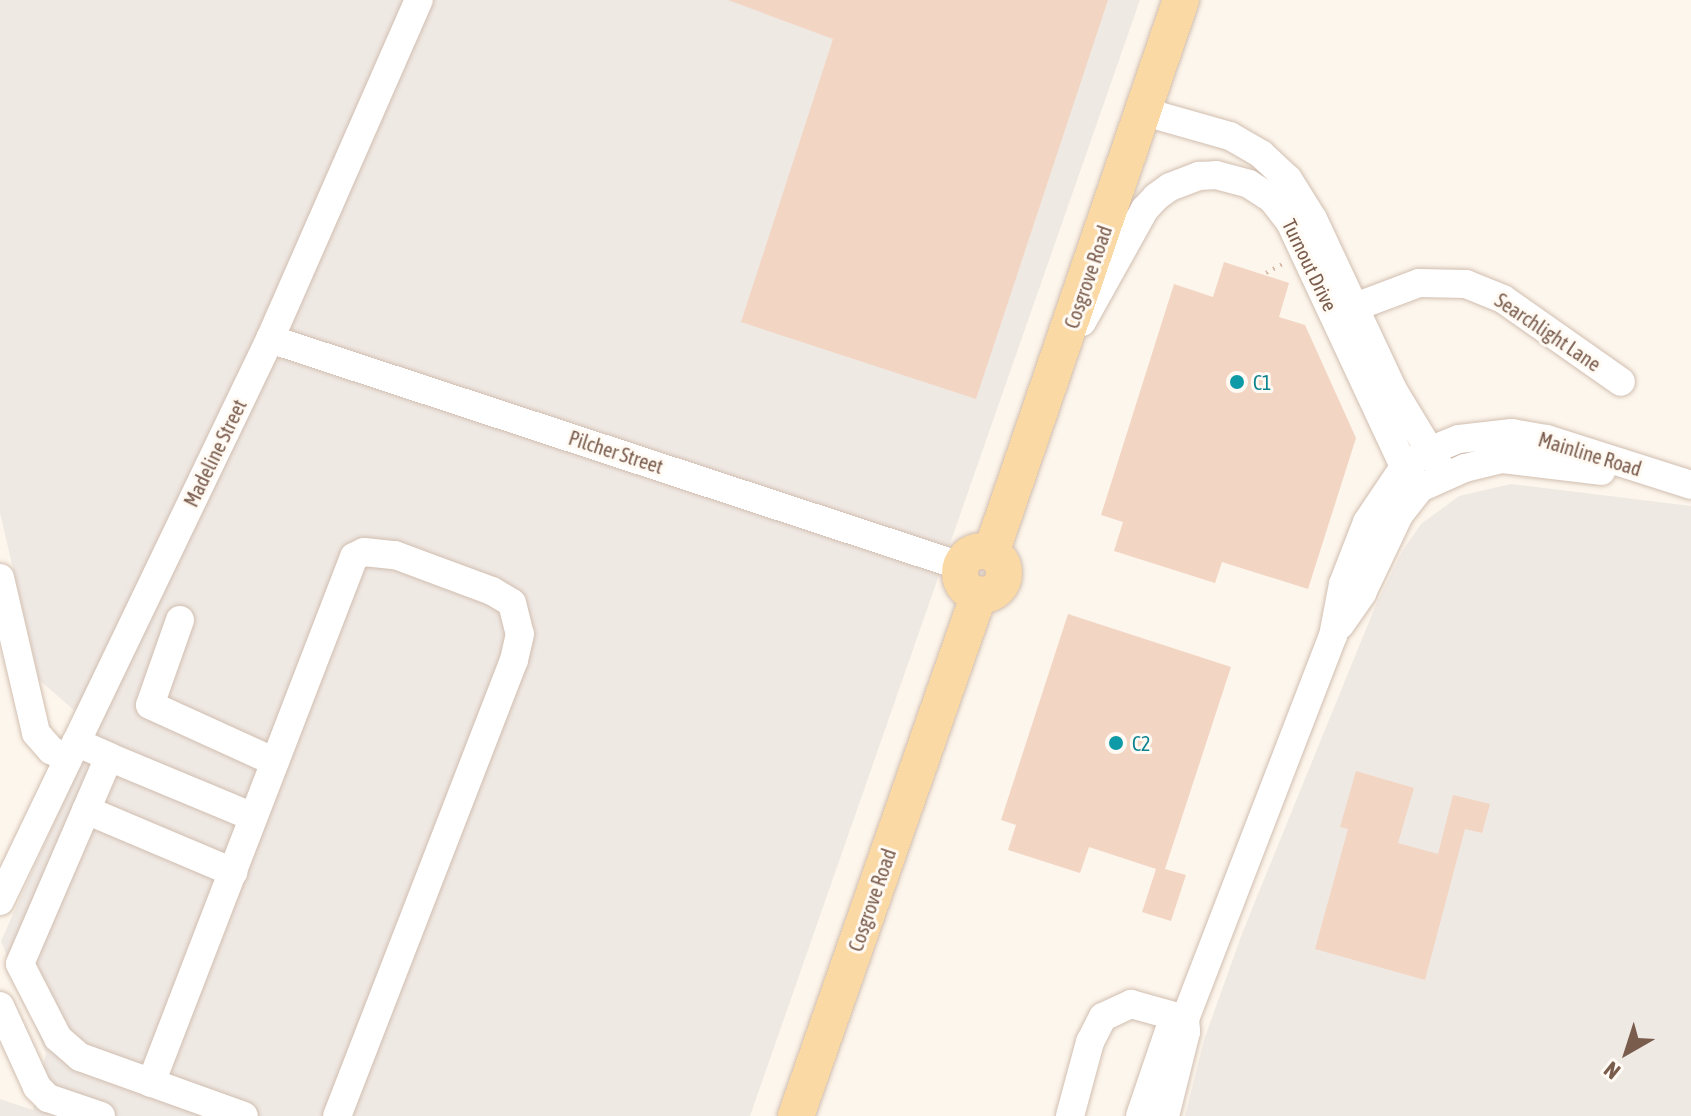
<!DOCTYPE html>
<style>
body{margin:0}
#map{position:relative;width:1691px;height:1116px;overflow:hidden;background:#fdf6ec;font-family:"Asap Condensed",sans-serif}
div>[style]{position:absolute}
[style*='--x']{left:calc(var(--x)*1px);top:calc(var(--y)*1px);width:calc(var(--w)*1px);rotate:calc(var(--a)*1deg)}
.industrial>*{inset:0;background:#efe9e4}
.building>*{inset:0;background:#f3d5c3}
.path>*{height:4px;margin-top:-2px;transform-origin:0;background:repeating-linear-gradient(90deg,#d9b8a5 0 2px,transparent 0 8px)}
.roads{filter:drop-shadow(0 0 2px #d1beb0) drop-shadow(0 0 2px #d1beb0)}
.minor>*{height:28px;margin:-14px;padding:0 14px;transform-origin:14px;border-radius:14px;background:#fff}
.major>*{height:36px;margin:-18px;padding:0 18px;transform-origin:18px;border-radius:18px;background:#fbd9a5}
.major>.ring{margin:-18px;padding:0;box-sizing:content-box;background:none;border:36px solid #fbd9a5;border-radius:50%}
.dots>*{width:22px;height:22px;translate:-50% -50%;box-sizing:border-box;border:4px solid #fffaf3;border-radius:50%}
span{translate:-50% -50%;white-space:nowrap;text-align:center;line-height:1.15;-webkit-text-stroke:6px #fffaf3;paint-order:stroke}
.street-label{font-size:20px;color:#7a5c4d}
.culture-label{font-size:20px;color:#0d838f}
.left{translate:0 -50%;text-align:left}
.north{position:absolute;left:1587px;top:1012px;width:80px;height:80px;-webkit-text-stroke:6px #fffaf3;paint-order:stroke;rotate:219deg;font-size:22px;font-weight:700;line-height:32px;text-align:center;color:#7a5c4d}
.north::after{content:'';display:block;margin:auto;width:28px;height:36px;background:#7a5c4d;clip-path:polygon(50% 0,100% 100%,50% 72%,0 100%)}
</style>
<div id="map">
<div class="industrial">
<i style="clip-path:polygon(0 0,1140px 0,750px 1116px,0 1116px,0 1099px,33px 1110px,46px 1053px,1px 941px,96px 729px,39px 680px,0 513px)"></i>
<i style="clip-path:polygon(1511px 484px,1691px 506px,1691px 1116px,1185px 1116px,1204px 1040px,1243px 931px,1375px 607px,1403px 550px,1421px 524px,1459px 496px)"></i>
</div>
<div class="building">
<i style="clip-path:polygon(728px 0,1108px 0,976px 399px,741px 322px,833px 39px)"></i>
<i style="clip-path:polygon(1224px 262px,1289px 283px,1279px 317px,1305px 325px,1356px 438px,1308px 589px,1222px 562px,1215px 583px,1114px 551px,1123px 522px,1101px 515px,1174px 284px,1213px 297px)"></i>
<i style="clip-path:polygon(1068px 614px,1231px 667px,1165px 869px,1186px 875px,1171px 921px,1142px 912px,1156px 869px,1089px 847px,1080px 873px,1008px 850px,1016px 825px,1001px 820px)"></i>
<i style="clip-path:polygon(1356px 771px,1414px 788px,1398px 843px,1438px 854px,1453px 795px,1490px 804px,1482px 833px,1465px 829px,1425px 980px,1315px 949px,1348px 829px,1340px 827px)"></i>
</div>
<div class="path">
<i style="--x:1266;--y:273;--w:19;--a:-28"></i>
</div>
<div class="roads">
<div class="minor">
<i style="--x:1145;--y:112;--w:88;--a:15.8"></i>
<i style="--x:1230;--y:136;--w:36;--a:30"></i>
<i style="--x:1261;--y:154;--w:37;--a:43"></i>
<i style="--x:1288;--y:179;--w:47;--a:58"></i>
<i style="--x:1313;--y:219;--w:189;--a:64.9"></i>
<i style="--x:1393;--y:390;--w:100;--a:58.8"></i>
<i style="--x:1339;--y:313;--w:85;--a:-20.6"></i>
<i style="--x:1419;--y:283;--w:47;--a:1.2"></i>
<i style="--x:1466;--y:284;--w:40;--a:22"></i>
<i style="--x:1503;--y:299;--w:144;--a:35.1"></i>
<i style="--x:1082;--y:322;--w:129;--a:-60.9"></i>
<i style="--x:1145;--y:209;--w:16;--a:-47"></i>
<i style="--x:1156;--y:197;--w:17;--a:-36"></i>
<i style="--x:1170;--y:187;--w:31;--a:-21"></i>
<i style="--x:1199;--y:176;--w:17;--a:-3"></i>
<i style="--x:1216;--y:175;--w:34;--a:15"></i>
<i style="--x:1249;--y:184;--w:27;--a:33"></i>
<i style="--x:1272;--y:199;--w:29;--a:52"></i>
<i style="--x:1290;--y:222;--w:270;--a:65"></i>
<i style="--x:1404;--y:467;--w:26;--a:53"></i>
<i style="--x:270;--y:339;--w:727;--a:18.19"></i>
<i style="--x:0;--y:578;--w:159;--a:76.9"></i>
<i style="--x:36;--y:733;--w:23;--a:49"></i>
<i style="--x:51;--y:750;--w:19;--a:28"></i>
<i style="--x:180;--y:620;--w:90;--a:109.4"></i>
<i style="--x:150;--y:705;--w:137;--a:24.5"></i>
<i style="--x:1340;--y:625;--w:39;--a:-55"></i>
<i style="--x:1362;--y:593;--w:86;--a:-64.6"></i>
<i style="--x:1399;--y:515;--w:34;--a:-52"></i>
<i style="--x:1420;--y:488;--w:49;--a:-24"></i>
<i style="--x:1465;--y:468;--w:38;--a:-14"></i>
<i style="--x:1502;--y:459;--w:100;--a:6.9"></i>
<i style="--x:76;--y:742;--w:36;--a:24"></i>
<i style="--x:109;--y:757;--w:225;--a:113.3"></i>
<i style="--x:20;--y:964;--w:83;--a:62.8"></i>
<i style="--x:58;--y:1038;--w:29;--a:41"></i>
<i style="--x:80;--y:1057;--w:174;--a:19.8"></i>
<i style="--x:109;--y:757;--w:156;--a:22.6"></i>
<i style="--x:86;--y:810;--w:160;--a:22.9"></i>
<i style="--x:0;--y:901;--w:623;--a:-64.34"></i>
<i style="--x:270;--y:339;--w:370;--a:-66.3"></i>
<i style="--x:0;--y:1006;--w:89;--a:65.4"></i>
<i style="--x:37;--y:1087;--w:16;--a:45"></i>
<i style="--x:48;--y:1098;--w:56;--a:18.8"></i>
<i style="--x:151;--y:1083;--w:564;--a:-68.9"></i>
<i style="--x:354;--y:557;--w:11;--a:-27"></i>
<i style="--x:364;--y:552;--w:31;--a:6"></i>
<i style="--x:395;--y:555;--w:103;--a:20.4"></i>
<i style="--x:492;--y:591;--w:23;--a:31"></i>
<i style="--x:512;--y:603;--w:32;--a:76"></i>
<i style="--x:520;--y:634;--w:27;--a:103"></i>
<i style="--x:514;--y:660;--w:489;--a:111.2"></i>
<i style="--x:1070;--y:1116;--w:77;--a:-74.9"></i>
<i style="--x:1090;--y:1042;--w:28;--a:-63"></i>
<i style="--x:1103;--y:1017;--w:31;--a:-25"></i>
<i style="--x:1131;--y:1004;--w:56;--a:15.5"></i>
<i style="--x:1140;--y:1116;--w:90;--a:-71.2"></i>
<i style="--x:1165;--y:1116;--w:87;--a:-76"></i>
<i style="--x:1186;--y:1032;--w:13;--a:-94"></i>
<i style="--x:1185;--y:1019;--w:411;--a:-68.9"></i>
<i style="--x:1333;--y:636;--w:53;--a:-79.1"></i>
<i style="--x:1343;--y:584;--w:66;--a:-68.8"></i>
<i style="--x:1367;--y:522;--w:66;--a:-56.1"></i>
<i style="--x:1404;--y:467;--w:30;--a:-33"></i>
<i style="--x:1429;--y:451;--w:32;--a:-22"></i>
<i style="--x:1459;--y:439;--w:53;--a:-6.5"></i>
<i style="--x:1512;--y:433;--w:36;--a:10"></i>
<i style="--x:1547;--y:439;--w:151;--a:17.7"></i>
</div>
<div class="major">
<i class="ring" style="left:960px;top:551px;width:8px;height:8px"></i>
<i style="--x:991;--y:553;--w:585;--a:-71.04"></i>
<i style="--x:796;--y:1116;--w:553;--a:-70.68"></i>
</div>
</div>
<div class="dots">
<i style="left:1237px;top:382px;background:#0f9aa8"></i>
<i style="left:1116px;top:743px;background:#0f9aa8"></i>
</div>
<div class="street-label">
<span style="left:1310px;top:265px;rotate:64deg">Turnout Drive</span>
<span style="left:1088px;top:277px;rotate:-71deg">Cosgrove Road</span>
<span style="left:1548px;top:332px;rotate:34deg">Searchlight Lane</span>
<span style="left:616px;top:452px;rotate:18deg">Pilcher Street</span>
<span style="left:215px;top:453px;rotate:-64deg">Madeline Street</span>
<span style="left:1590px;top:454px;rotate:17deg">Mainline Road</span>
<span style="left:872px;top:900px;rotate:-71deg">Cosgrove Road</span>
</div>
<div class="culture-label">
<span class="left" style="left:1253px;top:382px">C1</span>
<span class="left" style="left:1132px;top:743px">C2</span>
</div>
<div class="north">N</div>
</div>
